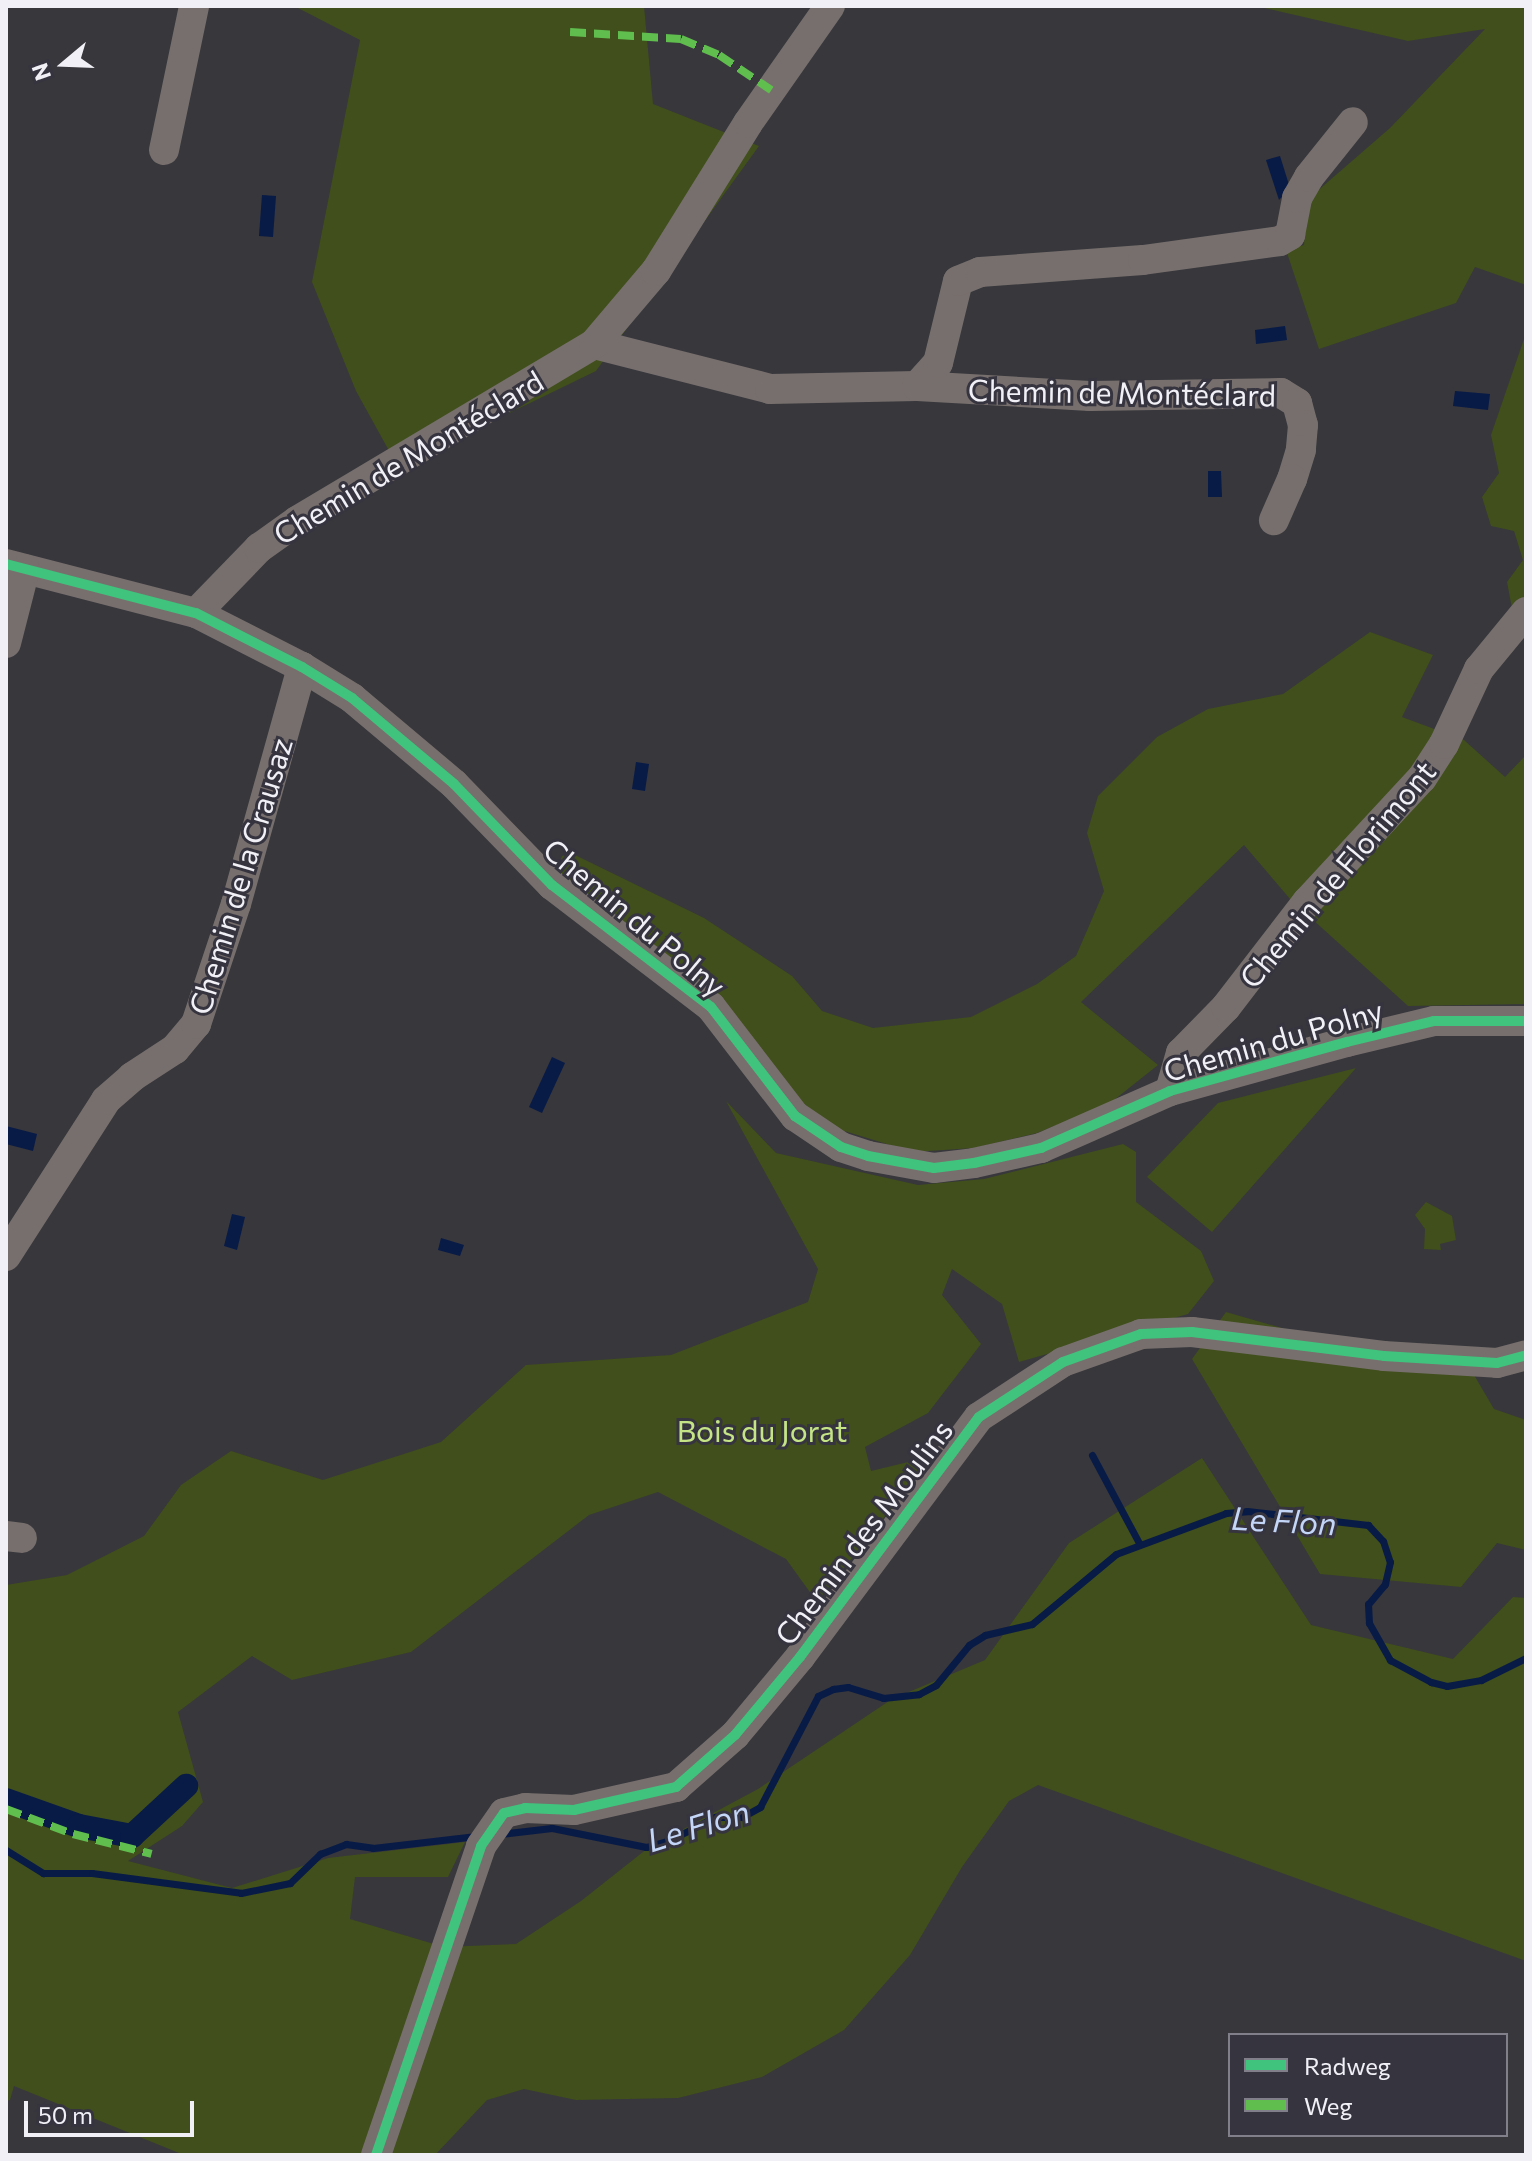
<!DOCTYPE html>
<meta charset="utf-8">
<style>
body{margin:0}
#map{position:relative;width:1532px;height:2161px;overflow:hidden;background:#37373c;font-family:Commissioner,sans-serif}
div>[style]{position:absolute}
[style*='--x']{left:calc(var(--x)*1px);top:calc(var(--y)*1px);width:calc(var(--w)*1px);rotate:calc(var(--a)*1deg)}
.green>*{inset:0;background:#404f1b}
.water>*{inset:0;background:#081a46}
.stream>*{height:7px;margin:-3.5px;padding:0 3.5px;transform-origin:3.5px;border-radius:3.5px;background:#081a46}
.canal>*{height:24px;margin:-12px;padding:0 12px;transform-origin:12px;border-radius:12px;background:#081a46}
.minor>*{height:30px;margin:-15px;padding:0 15px;transform-origin:15px;border-radius:15px;background:#776f6d}
.quiet>*{height:8px;margin-top:-4px;transform-origin:0;background:repeating-linear-gradient(90deg,#5fbe4e 0 16px,transparent 0 24px)}
.cycleway>*{height:10px;margin:-5px;padding:0 5px;transform-origin:5px;border-radius:5px;background:#40c37c}
span{translate:-50% -50%;white-space:nowrap;text-align:center;line-height:1.15;-webkit-text-stroke:6px #36343f;paint-order:stroke}
.street-label{font-size:30px;color:#f1f0f7}
.park-label{font-size:30px;color:#c4e485}
.water-label{font-size:32px;color:#c4d6f8;font-style:italic}
.frame{position:absolute;inset:0;border:8px solid #f1f0f7;pointer-events:none}
.legend{position:absolute;left:1228px;top:2033px;width:280px;height:104px;box-sizing:border-box;background:#36343f;border:2px solid #817f89;margin:0;padding:10px 14px;list-style:none;font-size:24px;color:#f1f0f7}
.legend li{display:flex;align-items:center;gap:16px;height:40px}
.legend b{width:40px;border:2px solid #817f89}
.north{position:absolute;left:24px;top:24px;width:80px;height:80px;-webkit-text-stroke:6px #36343f;paint-order:stroke;rotate:251deg;font-size:22px;font-weight:700;line-height:32px;text-align:center;color:#f1f0f7}
.north::after{content:'';display:block;margin:auto;width:28px;height:36px;background:#f1f0f7;clip-path:polygon(50% 0,100% 100%,50% 72%,0 100%)}
.scale{position:absolute;left:24px;top:2101px;width:170px;height:36px;box-sizing:border-box;border:4px solid #f1f0f7;border-top:0;padding-left:10px;font-size:24px;line-height:28px;white-space:nowrap;color:#f1f0f7;-webkit-text-stroke:6px #36343f;paint-order:stroke}
</style>
<div id="map">
<div class="green">
<i style="clip-path:polygon(294px 6px,644px 6px,653px 104px,759px 146px,596px 371px,398px 467px,356px 391px,312px 282px,360px 40px)"></i>
<i style="clip-path:polygon(1256px 6px,1526px 6px,1526px 285px,1475px 267px,1456px 303px,1319px 349px,1286px 250px,1304px 245px,1307px 200px,1390px 128px,1485px 29px,1408px 41px)"></i>
<i style="clip-path:polygon(1524px 339px,1526px 605px,1514px 619px,1507px 582px,1523px 560px,1514px 531px,1491px 526px,1482px 497px,1499px 473px,1491px 435px)"></i>
<i style="clip-path:polygon(1370px 632px,1433px 655px,1402px 717px,1464px 740px,1505px 777px,1526px 755px,1526px 1004px,1408px 1006px,1290px 899px,1244px 845px,1081px 1002px,1158px 1065px,1109px 1104px,1037px 1133px,974px 1148px,913px 1152px,828px 1126px,568px 886px,557px 869px,562px 856px,573px 854px,704px 918px,792px 976px,822px 1011px,873px 1028px,971px 1017px,1037px 984px,1076px 956px,1104px 891px,1087px 833px,1098px 796px,1157px 737px,1208px 709px,1283px 694px)"></i>
<i style="clip-path:polygon(1356px 1068px,1212px 1232px,1147px 1177px,1218px 1103px)"></i>
<i style="clip-path:polygon(726px 1101px,776px 1153px,918px 1185px,984px 1179px,1123px 1144px,1136px 1152px,1136px 1202px,1201px 1251px,1214px 1281px,1188px 1314px,1019px 1362px,1002px 1304px,952px 1269px,942px 1295px,981px 1344px,928px 1413px,865px 1447px,871px 1471px,933px 1456px,817px 1602px,786px 1559px,658px 1492px,589px 1515px,411px 1652px,292px 1680px,252px 1656px,178px 1712px,203px 1802px,182px 1826px,128px 1861px,232px 1888px,328px 1858px,465px 1842px,448px 1877px,355px 1877px,350px 1919px,444px 1947px,516px 1944px,581px 1901px,648px 1848px,758px 1789px,892px 1699px,985px 1660px,1069px 1543px,1202px 1458px,1311px 1625px,1453px 1659px,1513px 1597px,1526px 1598px,1526px 1961px,1038px 1785px,1009px 1801px,962px 1867px,910px 1955px,844px 2030px,762px 2077px,678px 2098px,576px 2100px,524px 2089px,487px 2100px,435px 2155px,184px 2155px,14px 2086px,10px 2100px,6px 2101px,6px 1585px,67px 1575px,144px 1536px,181px 1485px,231px 1451px,323px 1480px,441px 1442px,526px 1365px,671px 1355px,808px 1302px,818px 1269px)"></i>
<i style="clip-path:polygon(1426px 1202px,1452px 1216px,1456px 1240px,1440px 1244px,1441px 1250px,1424px 1249px,1425px 1229px,1415px 1215px)"></i>
<i style="clip-path:polygon(1226px 1312px,1369px 1353px,1467px 1363px,1494px 1409px,1526px 1420px,1526px 1550px,1497px 1543px,1461px 1587px,1320px 1574px,1192px 1359px)"></i>
</div>
<div class="water">
<i style="clip-path:polygon(1280px 156px,1290px 188px,1279px 200px,1266px 160px)"></i>
<i style="clip-path:polygon(262px 195px,276px 196px,273px 237px,259px 236px)"></i>
<i style="clip-path:polygon(1285px 326px,1287px 340px,1256px 344px,1255px 330px)"></i>
<i style="clip-path:polygon(1455px 391px,1490px 394px,1488px 410px,1453px 406px)"></i>
<i style="clip-path:polygon(1208px 471px,1221px 471px,1222px 497px,1208px 497px)"></i>
<i style="clip-path:polygon(636px 762px,649px 764px,645px 791px,632px 789px)"></i>
<i style="clip-path:polygon(552px 1057px,565px 1063px,542px 1113px,529px 1107px)"></i>
<i style="clip-path:polygon(6px 1126px,37px 1134px,33px 1151px,6px 1144px)"></i>
<i style="clip-path:polygon(232px 1214px,245px 1217px,237px 1250px,224px 1246px)"></i>
<i style="clip-path:polygon(441px 1238px,464px 1245px,460px 1256px,438px 1250px)"></i>
</div>
<div class="stream">
<i style="--x:1092;--y:1455;--w:100;--a:61.9"></i>
<i style="--x:500;--y:1834;--w:52;--a:-6.6"></i>
<i style="--x:552;--y:1828;--w:96;--a:11.4"></i>
<i style="--x:646;--y:1847;--w:25;--a:-16"></i>
<i style="--x:670;--y:1840;--w:51;--a:-27.1"></i>
<i style="--x:715;--y:1817;--w:27;--a:0"></i>
<i style="--x:742;--y:1817;--w:21;--a:-29"></i>
<i style="--x:760;--y:1807;--w:125;--a:-62.4"></i>
<i style="--x:818;--y:1696;--w:17;--a:-25"></i>
<i style="--x:833;--y:1689;--w:15;--a:-8"></i>
<i style="--x:848;--y:1687;--w:37;--a:17"></i>
<i style="--x:883;--y:1698;--w:36;--a:-6"></i>
<i style="--x:919;--y:1694;--w:19;--a:-28"></i>
<i style="--x:936;--y:1685;--w:52;--a:-50.5"></i>
<i style="--x:969;--y:1645;--w:19;--a:-32"></i>
<i style="--x:985;--y:1635;--w:48;--a:-13.2"></i>
<i style="--x:1032;--y:1624;--w:109;--a:-39.8"></i>
<i style="--x:1116;--y:1554;--w:117;--a:-20.4"></i>
<i style="--x:1226;--y:1513;--w:21;--a:-5"></i>
<i style="--x:1247;--y:1511;--w:122;--a:6.6"></i>
<i style="--x:1368;--y:1525;--w:22;--a:47"></i>
<i style="--x:1383;--y:1541;--w:22;--a:72"></i>
<i style="--x:1390;--y:1562;--w:23;--a:103"></i>
<i style="--x:1385;--y:1584;--w:26;--a:130"></i>
<i style="--x:1368;--y:1604;--w:19;--a:87"></i>
<i style="--x:1369;--y:1623;--w:43;--a:60.4"></i>
<i style="--x:1390;--y:1660;--w:47;--a:28.2"></i>
<i style="--x:1431;--y:1682;--w:16;--a:14"></i>
<i style="--x:1447;--y:1686;--w:35;--a:-10"></i>
<i style="--x:1481;--y:1680;--w:50;--a:-26.1"></i>
<i style="--x:6;--y:1850;--w:44;--a:31.9"></i>
<i style="--x:43;--y:1873;--w:49;--a:0"></i>
<i style="--x:92;--y:1873;--w:150;--a:7.6"></i>
<i style="--x:241;--y:1893;--w:50;--a:-11.5"></i>
<i style="--x:290;--y:1883;--w:42;--a:-44"></i>
<i style="--x:320;--y:1854;--w:28;--a:-21"></i>
<i style="--x:346;--y:1844;--w:27;--a:8"></i>
<i style="--x:373;--y:1848;--w:104;--a:-6.6"></i>
</div>
<div class="canal">
<i style="--x:6;--y:1800;--w:77;--a:19.6"></i>
<i style="--x:79;--y:1826;--w:54;--a:10.7"></i>
<i style="--x:132;--y:1836;--w:74;--a:-42.8"></i>
</div>
<div class="minor">
<i style="--x:164;--y:150;--w:147;--a:-78.2"></i>
<i style="--x:594;--y:344;--w:182;--a:14.3"></i>
<i style="--x:770;--y:389;--w:147;--a:-1.2"></i>
<i style="--x:917;--y:386;--w:173;--a:3.3"></i>
<i style="--x:1090;--y:396;--w:191;--a:-0.9"></i>
<i style="--x:1281;--y:393;--w:19;--a:32"></i>
<i style="--x:1297;--y:403;--w:23;--a:75"></i>
<i style="--x:1303;--y:425;--w:25;--a:95"></i>
<i style="--x:1301;--y:450;--w:30;--a:107"></i>
<i style="--x:1292;--y:479;--w:45;--a:113.7"></i>
<i style="--x:917;--y:386;--w:31;--a:-48"></i>
<i style="--x:938;--y:363;--w:84;--a:-76.3"></i>
<i style="--x:958;--y:281;--w:24;--a:-22"></i>
<i style="--x:980;--y:272;--w:163;--a:-4.2"></i>
<i style="--x:1143;--y:260;--w:138;--a:-7.9"></i>
<i style="--x:1280;--y:241;--w:12;--a:-31"></i>
<i style="--x:1290;--y:235;--w:38;--a:-79"></i>
<i style="--x:1297;--y:198;--w:24;--a:-60"></i>
<i style="--x:1309;--y:177;--w:70;--a:-51.3"></i>
<i style="--x:6;--y:564;--w:196;--a:14.5"></i>
<i style="--x:196;--y:613;--w:119;--a:27"></i>
<i style="--x:302;--y:667;--w:59;--a:31.8"></i>
<i style="--x:352;--y:698;--w:133;--a:40.1"></i>
<i style="--x:454;--y:784;--w:141;--a:45.9"></i>
<i style="--x:552;--y:885;--w:200;--a:37.5"></i>
<i style="--x:711;--y:1007;--w:138;--a:52.4"></i>
<i style="--x:795;--y:1116;--w:55;--a:34"></i>
<i style="--x:841;--y:1147;--w:28;--a:18"></i>
<i style="--x:868;--y:1156;--w:67;--a:10.3"></i>
<i style="--x:934;--y:1168;--w:40;--a:-7.1"></i>
<i style="--x:974;--y:1163;--w:69;--a:-12.6"></i>
<i style="--x:1041;--y:1148;--w:141;--a:-23.8"></i>
<i style="--x:1170;--y:1091;--w:184;--a:-15.5"></i>
<i style="--x:1347;--y:1042;--w:89;--a:-13.6"></i>
<i style="--x:1434;--y:1021;--w:92;--a:0"></i>
<i style="--x:196;--y:613;--w:91;--a:-45.9"></i>
<i style="--x:259;--y:548;--w:47;--a:-35.4"></i>
<i style="--x:297;--y:521;--w:346;--a:-30.8"></i>
<i style="--x:594;--y:344;--w:96;--a:-49.7"></i>
<i style="--x:656;--y:271;--w:174;--a:-58.1"></i>
<i style="--x:748;--y:123;--w:143;--a:-55"></i>
<i style="--x:6;--y:643;--w:76;--a:-75.6"></i>
<i style="--x:1170;--y:1091;--w:40;--a:-74"></i>
<i style="--x:1181;--y:1053;--w:64;--a:-45.6"></i>
<i style="--x:1226;--y:1007;--w:133;--a:-52.4"></i>
<i style="--x:1307;--y:902;--w:169;--a:-47.2"></i>
<i style="--x:1422;--y:778;--w:40;--a:-57.1"></i>
<i style="--x:1444;--y:744;--w:83;--a:-65"></i>
<i style="--x:1479;--y:669;--w:74;--a:-50.5"></i>
<i style="--x:6;--y:1256;--w:185;--a:-57.3"></i>
<i style="--x:106;--y:1100;--w:35;--a:-41"></i>
<i style="--x:132;--y:1077;--w:51;--a:-33.1"></i>
<i style="--x:175;--y:1049;--w:33;--a:-50"></i>
<i style="--x:196;--y:1024;--w:126;--a:-71.6"></i>
<i style="--x:236;--y:904;--w:246;--a:-74.4"></i>
<i style="--x:6;--y:1536;--w:16;--a:7"></i>
<i style="--x:376;--y:2155;--w:326;--a:-71.2"></i>
<i style="--x:481;--y:1846;--w:40;--a:-55.1"></i>
<i style="--x:504;--y:1813;--w:22;--a:-13"></i>
<i style="--x:525;--y:1808;--w:49;--a:2.3"></i>
<i style="--x:574;--y:1810;--w:105;--a:-12.7"></i>
<i style="--x:676;--y:1787;--w:79;--a:-41.4"></i>
<i style="--x:735;--y:1735;--w:102;--a:-50.2"></i>
<i style="--x:800;--y:1657;--w:299;--a:-53.3"></i>
<i style="--x:979;--y:1417;--w:100;--a:-33.2"></i>
<i style="--x:1063;--y:1362;--w:83;--a:-19.7"></i>
<i style="--x:1141;--y:1334;--w:51;--a:-2.2"></i>
<i style="--x:1192;--y:1332;--w:193;--a:7.1"></i>
<i style="--x:1384;--y:1356;--w:113;--a:3.5"></i>
<i style="--x:1497;--y:1363;--w:30;--a:-15"></i>
</div>
<div class="quiet">
<i style="--x:570;--y:32;--w:111;--a:3.6"></i>
<i style="--x:681;--y:39;--w:41;--a:22.8"></i>
<i style="--x:719;--y:55;--w:63;--a:33.9"></i>
<i style="--x:6;--y:1809;--w:72;--a:20.5"></i>
<i style="--x:73;--y:1834;--w:81;--a:14.2"></i>
</div>
<div class="cycleway">
<i style="--x:6;--y:564;--w:196;--a:14.5"></i>
<i style="--x:196;--y:613;--w:119;--a:27"></i>
<i style="--x:302;--y:667;--w:59;--a:31.8"></i>
<i style="--x:352;--y:698;--w:133;--a:40.1"></i>
<i style="--x:454;--y:784;--w:141;--a:45.9"></i>
<i style="--x:552;--y:885;--w:200;--a:37.5"></i>
<i style="--x:711;--y:1007;--w:138;--a:52.4"></i>
<i style="--x:795;--y:1116;--w:55;--a:34"></i>
<i style="--x:841;--y:1147;--w:28;--a:18"></i>
<i style="--x:868;--y:1156;--w:67;--a:10.3"></i>
<i style="--x:934;--y:1168;--w:40;--a:-7.1"></i>
<i style="--x:974;--y:1163;--w:69;--a:-12.6"></i>
<i style="--x:1041;--y:1148;--w:141;--a:-23.8"></i>
<i style="--x:1170;--y:1091;--w:184;--a:-15.5"></i>
<i style="--x:1347;--y:1042;--w:89;--a:-13.6"></i>
<i style="--x:1434;--y:1021;--w:92;--a:0"></i>
<i style="--x:376;--y:2155;--w:326;--a:-71.2"></i>
<i style="--x:481;--y:1846;--w:40;--a:-55.1"></i>
<i style="--x:504;--y:1813;--w:22;--a:-13"></i>
<i style="--x:525;--y:1808;--w:49;--a:2.3"></i>
<i style="--x:574;--y:1810;--w:105;--a:-12.7"></i>
<i style="--x:676;--y:1787;--w:79;--a:-41.4"></i>
<i style="--x:735;--y:1735;--w:102;--a:-50.2"></i>
<i style="--x:800;--y:1657;--w:299;--a:-53.3"></i>
<i style="--x:979;--y:1417;--w:100;--a:-33.2"></i>
<i style="--x:1063;--y:1362;--w:83;--a:-19.7"></i>
<i style="--x:1141;--y:1334;--w:51;--a:-2.2"></i>
<i style="--x:1192;--y:1332;--w:193;--a:7.1"></i>
<i style="--x:1384;--y:1356;--w:113;--a:3.5"></i>
<i style="--x:1497;--y:1363;--w:30;--a:-15"></i>
</div>
<div class="street-label">
<span style="left:1122px;top:392px;rotate:1deg">Chemin de Montéclard</span>
<span style="left:408px;top:457px;rotate:-31deg">Chemin de Montéclard</span>
<span style="left:1337px;top:874px;rotate:-50deg">Chemin de Florimont</span>
<span style="left:240px;top:876px;rotate:-73deg">Chemin de la Crausaz</span>
<span style="left:635px;top:917px;rotate:40deg">Chemin du Polny</span>
<span style="left:1273px;top:1040px;rotate:-16deg">Chemin du Polny</span>
<span style="left:863px;top:1532px;rotate:-53deg">Chemin des Moulins</span>
</div>
<div class="park-label">
<span style="left:762px;top:1430px">Bois du Jorat</span>
</div>
<div class="water-label">
<span style="left:1284px;top:1520px;rotate:3deg">Le Flon</span>
<span style="left:698px;top:1825px;rotate:-17deg">Le Flon</span>
</div>
<div class="frame"></div>
<ul class="legend">
<li><b style="height:10px;background:#40c37c"></b>Radweg</li>
<li><b style="height:10px;background:#5fbe4e"></b>Weg</li>
</ul>
<div class="north">N</div>
<div class="scale">50 m</div>
</div>
